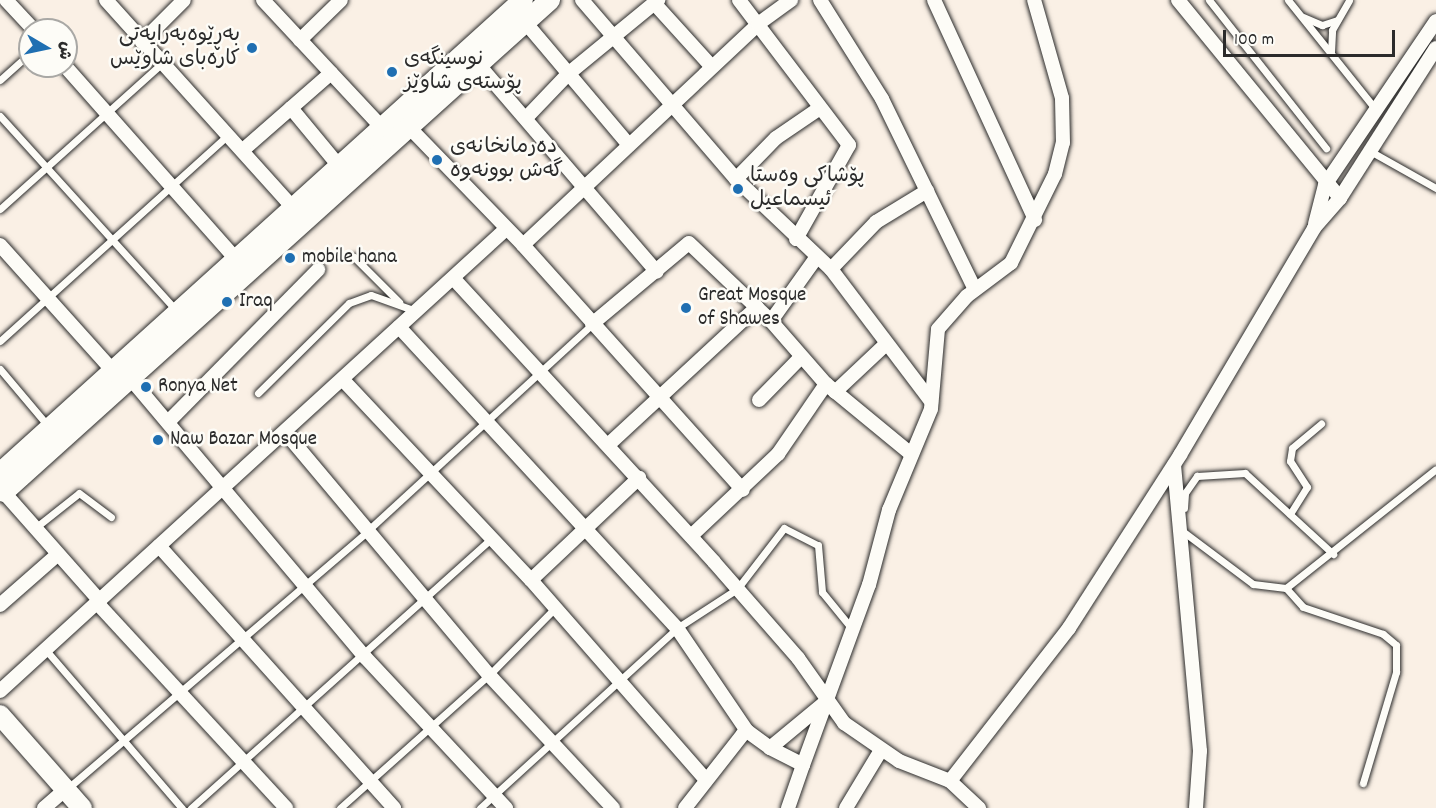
<!DOCTYPE html>
<meta charset="utf-8">
<style>
body{margin:0}
#map{position:relative;width:1436px;height:808px;overflow:hidden;background:#faf0e5;font-family:Dekko,"Playpen Sans Arabic",sans-serif}
div>[style]{position:absolute}
[style*='--x']{left:calc(var(--x)*1px);top:calc(var(--y)*1px);width:calc(var(--w)*1px);rotate:calc(var(--a)*1deg)}
.roads{filter:drop-shadow(0 0 2px #2b2b2b) drop-shadow(0 0 2px #2b2b2b)}
.lane>*{height:7px;margin:-3.5px;padding:0 3.5px;transform-origin:3.5px;border-radius:3.5px;background:#fdfcf7}
.street>*{height:14px;margin:-7px;padding:0 7px;transform-origin:7px;border-radius:7px;background:#fdfcf7}
.secondary>*{height:20px;margin:-10px;padding:0 10px;transform-origin:10px;border-radius:10px;background:#fdfcf7}
.dots>*{width:16px;height:16px;translate:-50% -50%;box-sizing:border-box;border:3px solid #fdfcf7;border-radius:50%}
span{translate:-50% -50%;white-space:nowrap;text-align:center;line-height:1.15;-webkit-text-stroke:5px #fdfcf7;paint-order:stroke}
.poi-label{font-size:21px;color:#2b2b2b}
.right{translate:-100% -50%;text-align:right}
.left{translate:0 -50%;text-align:left}
.north{position:absolute;left:18px;top:18px;width:60px;height:60px;box-sizing:border-box;background:#fdfcf7;border:2px solid #a9a8a5;border-radius:50%;rotate:99deg;font-size:16px;font-weight:700;line-height:24px;text-align:center;color:#2b2b2b}
.north::after{content:'';display:block;margin:auto;width:21px;height:27px;background:#1f6fb2;clip-path:polygon(50% 0,100% 100%,50% 72%,0 100%)}
.scale{position:absolute;left:1223px;top:30px;width:172px;height:27px;box-sizing:border-box;border:3px solid #2b2b2b;border-top:0;padding-left:8px;font-size:18px;line-height:21px;white-space:nowrap;color:#2b2b2b;-webkit-text-stroke:4px #fdfcf7;paint-order:stroke}
</style>
<div id="map">
<div class="roads">
<div class="lane">
<i style="--x:1209;--y:0;--w:189;--a:51.7"></i>
<i style="--x:1288;--y:0;--w:141;--a:51.3"></i>
<i style="--x:1303;--y:17;--w:21;--a:23"></i>
<i style="--x:1322;--y:25;--w:16;--a:-18"></i>
<i style="--x:1331;--y:52;--w:22;--a:-87"></i>
<i style="--x:1332;--y:30;--w:34;--a:-60"></i>
<i style="--x:0;--y:80;--w:40;--a:-42"></i>
<i style="--x:0;--y:116;--w:263;--a:47.8"></i>
<i style="--x:1370;--y:151;--w:76;--a:29.3"></i>
<i style="--x:0;--y:209;--w:217;--a:-42"></i>
<i style="--x:354;--y:257;--w:64;--a:45"></i>
<i style="--x:0;--y:341;--w:307;--a:-42.1"></i>
<i style="--x:0;--y:369;--w:75;--a:49.9"></i>
<i style="--x:258;--y:393;--w:128;--a:-44.7"></i>
<i style="--x:349;--y:303;--w:23;--a:-20"></i>
<i style="--x:371;--y:295;--w:48;--a:19.6"></i>
<i style="--x:1184;--y:508;--w:15;--a:-86"></i>
<i style="--x:1185;--y:493;--w:21;--a:-55"></i>
<i style="--x:1197;--y:476;--w:48;--a:-3.6"></i>
<i style="--x:1245;--y:473;--w:120;--a:42.6"></i>
<i style="--x:1290;--y:514;--w:32;--a:-58"></i>
<i style="--x:1307;--y:487;--w:31;--a:-123"></i>
<i style="--x:1290;--y:461;--w:13;--a:-81"></i>
<i style="--x:1292;--y:448;--w:38;--a:-40"></i>
<i style="--x:35;--y:528;--w:56;--a:-38.5"></i>
<i style="--x:79;--y:493;--w:40;--a:37"></i>
<i style="--x:1181;--y:530;--w:90;--a:36.9"></i>
<i style="--x:1253;--y:584;--w:33;--a:7"></i>
<i style="--x:1286;--y:588;--w:191;--a:-38.4"></i>
<i style="--x:1286;--y:588;--w:25;--a:48"></i>
<i style="--x:1303;--y:607;--w:84;--a:18.6"></i>
<i style="--x:1383;--y:634;--w:17;--a:40"></i>
<i style="--x:1396;--y:645;--w:27;--a:90"></i>
<i style="--x:1396;--y:672;--w:116;--a:106.6"></i>
<i style="--x:45;--y:649;--w:210;--a:49.3"></i>
<i style="--x:68;--y:788;--w:391;--a:-40.6"></i>
<i style="--x:365;--y:533;--w:309;--a:-42.6"></i>
<i style="--x:191;--y:808;--w:404;--a:-41.9"></i>
<i style="--x:340;--y:808;--w:200;--a:-41.8"></i>
<i style="--x:489;--y:675;--w:94;--a:-45.4"></i>
<i style="--x:480;--y:808;--w:267;--a:-42.4"></i>
<i style="--x:677;--y:628;--w:72;--a:-33"></i>
<i style="--x:737;--y:589;--w:77;--a:-52.4"></i>
<i style="--x:784;--y:528;--w:38;--a:27"></i>
<i style="--x:818;--y:545;--w:47;--a:85.1"></i>
<i style="--x:822;--y:592;--w:49;--a:50.8"></i>
</div>
<div class="street">
<i style="--x:6;--y:0;--w:41;--a:47"></i>
<i style="--x:106;--y:0;--w:280;--a:48"></i>
<i style="--x:263;--y:0;--w:180;--a:47"></i>
<i style="--x:582;--y:0;--w:236;--a:49.3"></i>
<i style="--x:736;--y:179;--w:131;--a:43.5"></i>
<i style="--x:831;--y:269;--w:166;--a:52.9"></i>
<i style="--x:739;--y:0;--w:182;--a:52.8"></i>
<i style="--x:849;--y:145;--w:108;--a:119.4"></i>
<i style="--x:820;--y:0;--w:117;--a:57.9"></i>
<i style="--x:882;--y:99;--w:212;--a:64"></i>
<i style="--x:934;--y:0;--w:242;--a:65.3"></i>
<i style="--x:1178;--y:0;--w:256;--a:50.7"></i>
<i style="--x:654;--y:3;--w:86;--a:47.8"></i>
<i style="--x:525;--y:22;--w:161;--a:49.8"></i>
<i style="--x:300;--y:40;--w:57;--a:-44.3"></i>
<i style="--x:142;--y:42;--w:59;--a:-45"></i>
<i style="--x:478;--y:64;--w:274;--a:49.3"></i>
<i style="--x:65;--y:66;--w:258;--a:48.5"></i>
<i style="--x:291;--y:108;--w:75;--a:50.4"></i>
<i style="--x:526;--y:118;--w:61;--a:-46.3"></i>
<i style="--x:568;--y:74;--w:117;--a:-39.4"></i>
<i style="--x:404;--y:122;--w:171;--a:45.9"></i>
<i style="--x:523;--y:245;--w:329;--a:48.1"></i>
<i style="--x:243;--y:150;--w:117;--a:-41.2"></i>
<i style="--x:736;--y:179;--w:57;--a:-45.7"></i>
<i style="--x:776;--y:138;--w:53;--a:-34.3"></i>
<i style="--x:1315;--y:224;--w:40;--a:-75.6"></i>
<i style="--x:1325;--y:185;--w:198;--a:-55.9"></i>
<i style="--x:0;--y:245;--w:168;--a:48.1"></i>
<i style="--x:523;--y:245;--w:323;--a:-43.2"></i>
<i style="--x:758;--y:24;--w:41;--a:-36"></i>
<i style="--x:831;--y:269;--w:65;--a:-46.2"></i>
<i style="--x:876;--y:222;--w:60;--a:-31.3"></i>
<i style="--x:454;--y:279;--w:384;--a:47.4"></i>
<i style="--x:714;--y:562;--w:128;--a:48.8"></i>
<i style="--x:798;--y:658;--w:80;--a:54.7"></i>
<i style="--x:844;--y:723;--w:67;--a:34.6"></i>
<i style="--x:899;--y:761;--w:55;--a:21.4"></i>
<i style="--x:950;--y:781;--w:194;--a:-52.1"></i>
<i style="--x:1069;--y:628;--w:206;--a:-57.3"></i>
<i style="--x:1180;--y:455;--w:264;--a:-59.4"></i>
<i style="--x:1314;--y:228;--w:40;--a:-49"></i>
<i style="--x:1340;--y:198;--w:178;--a:-57.4"></i>
<i style="--x:771;--y:321;--w:77;--a:-54.5"></i>
<i style="--x:592;--y:324;--w:126;--a:-39.9"></i>
<i style="--x:689;--y:243;--w:113;--a:43.6"></i>
<i style="--x:771;--y:321;--w:84;--a:48.9"></i>
<i style="--x:826;--y:384;--w:110;--a:39.5"></i>
<i style="--x:399;--y:327;--w:410;--a:47.3"></i>
<i style="--x:677;--y:628;--w:125;--a:55.8"></i>
<i style="--x:130;--y:378;--w:365;--a:49.9"></i>
<i style="--x:365;--y:657;--w:207;--a:47"></i>
<i style="--x:344;--y:381;--w:273;--a:46.8"></i>
<i style="--x:531;--y:580;--w:264;--a:48.8"></i>
<i style="--x:835;--y:392;--w:71;--a:-43.3"></i>
<i style="--x:759;--y:400;--w:60;--a:-45.7"></i>
<i style="--x:168;--y:422;--w:214;--a:-45.4"></i>
<i style="--x:285;--y:432;--w:317;--a:50"></i>
<i style="--x:489;--y:675;--w:182;--a:47"></i>
<i style="--x:608;--y:445;--w:203;--a:-42.8"></i>
<i style="--x:1174;--y:465;--w:287;--a:84.8"></i>
<i style="--x:1200;--y:751;--w:57;--a:94"></i>
<i style="--x:0;--y:488;--w:151;--a:48.5"></i>
<i style="--x:691;--y:536;--w:120;--a:-43.3"></i>
<i style="--x:778;--y:454;--w:85;--a:-55.6"></i>
<i style="--x:159;--y:546;--w:352;--a:48.1"></i>
<i style="--x:531;--y:580;--w:149;--a:-43.4"></i>
<i style="--x:97;--y:603;--w:279;--a:47.3"></i>
<i style="--x:0;--y:605;--w:77;--a:-41.3"></i>
<i style="--x:0;--y:691;--w:685;--a:-42.4"></i>
<i style="--x:770;--y:748;--w:37;--a:27"></i>
<i style="--x:803;--y:765;--w:46;--a:109.2"></i>
<i style="--x:803;--y:765;--w:192;--a:-69.9"></i>
<i style="--x:869;--y:585;--w:78;--a:-75.1"></i>
<i style="--x:889;--y:510;--w:109;--a:-67.4"></i>
<i style="--x:931;--y:409;--w:80;--a:-85"></i>
<i style="--x:938;--y:329;--w:44;--a:-48.7"></i>
<i style="--x:967;--y:296;--w:55;--a:-36.9"></i>
<i style="--x:1011;--y:263;--w:99;--a:-63.7"></i>
<i style="--x:1055;--y:174;--w:32;--a:-76"></i>
<i style="--x:1063;--y:143;--w:45;--a:-91.3"></i>
<i style="--x:1062;--y:98;--w:102;--a:-105.9"></i>
<i style="--x:950;--y:781;--w:40;--a:43"></i>
<i style="--x:44;--y:808;--w:29;--a:-41"></i>
<i style="--x:685;--y:808;--w:94;--a:-51.9"></i>
<i style="--x:743;--y:734;--w:5;--a:-37"></i>
<i style="--x:747;--y:731;--w:29;--a:36"></i>
<i style="--x:770;--y:748;--w:75;--a:-39.6"></i>
<i style="--x:846;--y:808;--w:68;--a:-58.9"></i>
</div>
<div class="secondary">
<i style="--x:0;--y:473;--w:705;--a:-42.13"></i>
<i style="--x:4;--y:492;--w:735;--a:-42.02"></i>
<i style="--x:0;--y:715;--w:124;--a:48.6"></i>
</div>
</div>
<div class="dots">
<i style="left:252px;top:48px;background:#1f6fb2"></i>
<i style="left:392px;top:72px;background:#1f6fb2"></i>
<i style="left:437px;top:160px;background:#1f6fb2"></i>
<i style="left:738px;top:189px;background:#1f6fb2"></i>
<i style="left:290px;top:258px;background:#1f6fb2"></i>
<i style="left:227px;top:302px;background:#1f6fb2"></i>
<i style="left:686px;top:308px;background:#1f6fb2"></i>
<i style="left:146px;top:387px;background:#1f6fb2"></i>
<i style="left:158px;top:440px;background:#1f6fb2"></i>
</div>
<div class="poi-label">
<span class="right" style="left:240px;top:48px">بەڕێوەبەرایەتی<br>کارەبای شاوێس</span>
<span class="left" style="left:404px;top:72px">نوسینگەی<br>پۆستەی شاوێز</span>
<span class="left" style="left:450px;top:160px">دەرمانخانەی<br>گەش بوونەوە</span>
<span class="left" style="left:750px;top:189px">پۆشاکی وەستا<br>ئیسماعیل</span>
<span class="left" style="left:302px;top:258px">mobile hana</span>
<span class="left" style="left:698px;top:308px">Great Mosque<br>of Shawes</span>
<span class="left" style="left:239px;top:302px">Iraq</span>
<span class="left" style="left:158px;top:387px">Ronya Net</span>
<span class="left" style="left:170px;top:440px">Naw Bazar Mosque</span>
</div>
<div class="north">ش</div>
<div class="scale">100 m</div>
</div>
